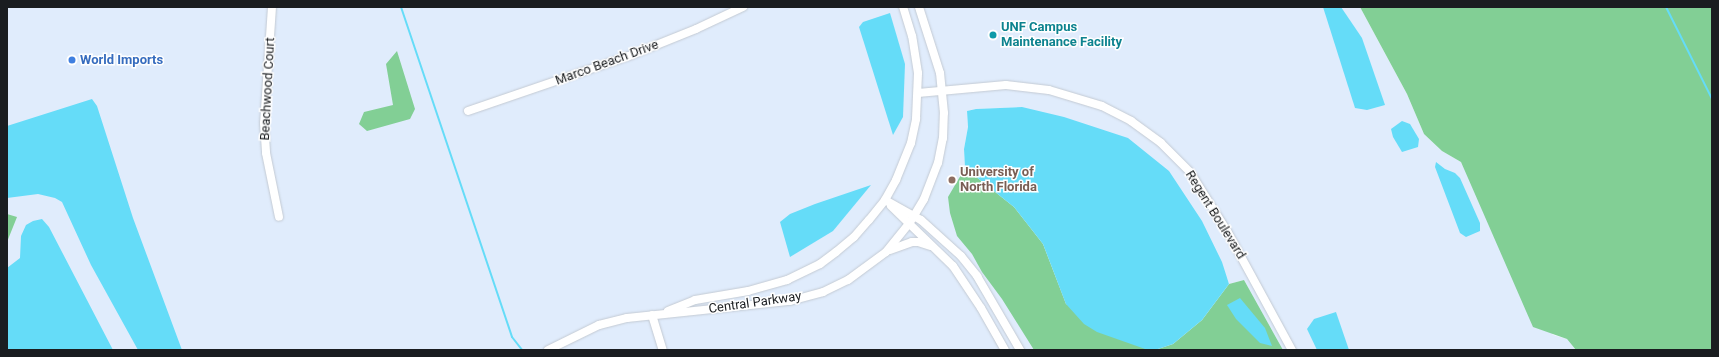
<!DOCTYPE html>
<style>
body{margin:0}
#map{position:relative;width:1719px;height:357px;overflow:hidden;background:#f2f8ff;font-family:Roboto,sans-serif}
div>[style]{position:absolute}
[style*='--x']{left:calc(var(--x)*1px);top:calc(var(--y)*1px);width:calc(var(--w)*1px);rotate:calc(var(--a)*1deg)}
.built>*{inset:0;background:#e0ecfc}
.forest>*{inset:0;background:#82cf95}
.water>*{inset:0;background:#65dcf8}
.stream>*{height:2px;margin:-1px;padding:0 1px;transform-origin:1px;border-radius:1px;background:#65dcf8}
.roads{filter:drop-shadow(0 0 1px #c3cad3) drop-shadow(0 0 1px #c3cad3)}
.minor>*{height:8px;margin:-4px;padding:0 4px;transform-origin:4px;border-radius:4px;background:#fff}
.dots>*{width:11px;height:11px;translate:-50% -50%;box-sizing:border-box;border:2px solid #fff;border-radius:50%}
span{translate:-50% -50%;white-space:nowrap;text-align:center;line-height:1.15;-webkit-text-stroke:3px #fff;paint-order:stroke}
.culture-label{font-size:13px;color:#0d838f;font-weight:700}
.left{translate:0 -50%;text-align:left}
.shop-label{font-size:13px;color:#366cbe;font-weight:700}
.street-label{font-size:13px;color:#1a1d20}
.education-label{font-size:13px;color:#785e54;font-weight:700}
.frame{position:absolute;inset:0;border:8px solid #1a1d20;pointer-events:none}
</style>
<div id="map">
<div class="built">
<i style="clip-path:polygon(7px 7px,1360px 7px,1407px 94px,1424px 134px,1442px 151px,1461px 162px,1553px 335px,1567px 339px,1576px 350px,1283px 350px,1244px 280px,1229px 284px,1227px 278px,1022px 107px,976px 109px,967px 111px,968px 127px,964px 149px,965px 168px,959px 177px,1121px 350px,7px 350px)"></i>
</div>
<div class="forest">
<i style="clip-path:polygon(1360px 7px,1712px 7px,1712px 350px,1576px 350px,1567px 339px,1533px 327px,1461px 162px,1442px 151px,1424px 134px,1407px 94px)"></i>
<i style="clip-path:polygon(397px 51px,415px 109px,410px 119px,367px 131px,359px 124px,364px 112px,393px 105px,386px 64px)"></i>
<i style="clip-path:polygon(965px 168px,1014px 207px,1043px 244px,1066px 304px,1148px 350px,1034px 350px,1002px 299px,982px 272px,972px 254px,957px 236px,950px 213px,948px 197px)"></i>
<i style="clip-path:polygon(7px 214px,17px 217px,7px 242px)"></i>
<i style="clip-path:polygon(1244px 280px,1283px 350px,1155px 350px,1173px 344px,1202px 320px,1229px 284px)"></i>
</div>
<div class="water">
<i style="clip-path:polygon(1323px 7px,1341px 7px,1362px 38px,1385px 105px,1367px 110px,1355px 108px)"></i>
<i style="clip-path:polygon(890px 13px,905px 64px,903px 117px,893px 135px,859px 27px,863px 22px)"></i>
<i style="clip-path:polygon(92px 99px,97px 106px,133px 218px,182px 350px,138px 350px,91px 265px,62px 202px,55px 198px,38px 194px,7px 198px,7px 126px)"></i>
<i style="clip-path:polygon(1022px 107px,1064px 117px,1128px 138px,1169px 171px,1202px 221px,1222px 262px,1229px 284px,1202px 320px,1173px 344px,1155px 350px,1148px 350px,1097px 332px,1084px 324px,1066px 304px,1043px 244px,1014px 207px,965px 168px,964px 149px,968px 127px,967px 111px,976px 109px)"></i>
<i style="clip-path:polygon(1402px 121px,1410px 124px,1419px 139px,1418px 147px,1402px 152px,1393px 137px,1391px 129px)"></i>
<i style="clip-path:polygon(1436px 162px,1445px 169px,1455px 173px,1460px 178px,1480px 223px,1480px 231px,1466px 237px,1460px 233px,1435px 167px)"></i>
<i style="clip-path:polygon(871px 185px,833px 231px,790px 257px,780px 222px,790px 214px,815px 204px)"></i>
<i style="clip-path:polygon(42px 219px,49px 227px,113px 350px,7px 350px,7px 268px,20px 258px,21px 236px,26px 225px,33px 221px)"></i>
<i style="clip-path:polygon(1240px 298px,1265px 328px,1272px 346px,1260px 343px,1236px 319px,1227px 305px)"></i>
<i style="clip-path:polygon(1336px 312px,1349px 350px,1317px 350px,1307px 329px,1314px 319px)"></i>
</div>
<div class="stream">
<i style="--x:401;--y:7;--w:348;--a:71.4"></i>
<i style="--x:512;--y:337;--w:16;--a:52"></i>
<i style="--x:1666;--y:7;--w:103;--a:63.4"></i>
</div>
<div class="roads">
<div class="minor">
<i style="--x:272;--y:7;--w:116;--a:93.9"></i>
<i style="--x:264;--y:123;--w:30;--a:86"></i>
<i style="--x:266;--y:153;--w:65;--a:78.5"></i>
<i style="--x:918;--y:93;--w:88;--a:-5.2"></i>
<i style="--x:1006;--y:85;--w:43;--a:6.6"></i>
<i style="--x:1049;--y:90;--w:55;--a:16.8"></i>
<i style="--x:1102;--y:106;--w:33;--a:27"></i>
<i style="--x:1131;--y:121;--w:37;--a:36"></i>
<i style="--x:1161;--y:143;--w:41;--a:45"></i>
<i style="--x:1190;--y:172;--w:70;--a:57.9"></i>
<i style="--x:1227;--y:231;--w:136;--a:61.4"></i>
<i style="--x:468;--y:111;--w:170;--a:-18.9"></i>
<i style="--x:629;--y:56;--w:72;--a:-21.9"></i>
<i style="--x:696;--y:29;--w:52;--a:-25.1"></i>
<i style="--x:885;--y:200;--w:41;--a:29.1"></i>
<i style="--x:921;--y:220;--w:54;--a:42"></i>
<i style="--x:961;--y:256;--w:26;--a:51"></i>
<i style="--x:977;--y:276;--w:86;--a:59.8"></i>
<i style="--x:891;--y:206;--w:86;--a:44.1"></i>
<i style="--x:953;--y:266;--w:50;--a:56.3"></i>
<i style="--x:981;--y:308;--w:48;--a:60.3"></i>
<i style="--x:890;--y:250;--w:23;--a:-20"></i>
<i style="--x:912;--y:242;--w:6;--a:0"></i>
<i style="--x:918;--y:242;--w:13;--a:18"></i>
<i style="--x:668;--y:311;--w:29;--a:-22"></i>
<i style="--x:695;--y:300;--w:54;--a:-9.6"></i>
<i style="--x:748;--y:291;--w:41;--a:-15.8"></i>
<i style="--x:787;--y:280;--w:37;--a:-26"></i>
<i style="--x:820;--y:264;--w:20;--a:-37"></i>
<i style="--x:836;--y:252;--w:23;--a:-40"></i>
<i style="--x:854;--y:237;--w:23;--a:-49"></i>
<i style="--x:869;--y:220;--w:26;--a:-51"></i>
<i style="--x:885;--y:200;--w:23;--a:-61"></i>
<i style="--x:896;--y:180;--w:40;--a:-68"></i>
<i style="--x:911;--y:143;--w:25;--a:-78"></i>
<i style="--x:916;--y:119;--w:46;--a:-87.5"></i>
<i style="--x:918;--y:73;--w:37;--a:-99"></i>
<i style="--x:912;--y:36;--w:30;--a:-107"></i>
<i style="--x:652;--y:315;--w:37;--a:73"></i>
<i style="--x:548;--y:350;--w:57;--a:-26.1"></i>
<i style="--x:599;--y:325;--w:29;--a:-14"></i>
<i style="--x:627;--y:318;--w:164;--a:-6"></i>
<i style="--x:790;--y:301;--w:34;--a:-15"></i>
<i style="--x:823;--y:292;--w:28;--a:-26"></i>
<i style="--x:848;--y:280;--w:47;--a:-36.4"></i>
<i style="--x:886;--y:252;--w:36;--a:-51"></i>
<i style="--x:909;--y:224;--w:29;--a:-59"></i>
<i style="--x:924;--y:199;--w:39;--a:-69"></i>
<i style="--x:938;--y:163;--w:25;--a:-79"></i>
<i style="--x:943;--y:138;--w:25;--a:-88"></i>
<i style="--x:944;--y:113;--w:40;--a:-95.7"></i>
<i style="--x:940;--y:73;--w:69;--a:-107.7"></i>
</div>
</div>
<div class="dots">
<i style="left:993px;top:35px;background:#0f9aa8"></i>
<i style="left:72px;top:60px;background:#3f7fe0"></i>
<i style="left:952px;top:180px;background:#8d6e63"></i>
</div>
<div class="culture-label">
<span class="left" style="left:1001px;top:35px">UNF Campus<br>Maintenance Facility</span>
</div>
<div class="shop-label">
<span class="left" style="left:80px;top:60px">World Imports</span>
</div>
<div class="street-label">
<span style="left:607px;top:63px;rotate:-20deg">Marco Beach Drive</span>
<span style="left:268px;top:89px;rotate:-87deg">Beachwood Court</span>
<span style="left:1215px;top:215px;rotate:58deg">Regent Boulevard</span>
<span style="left:755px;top:303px;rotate:-8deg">Central Parkway</span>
</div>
<div class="education-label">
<span class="left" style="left:960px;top:180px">University of<br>North Florida</span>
</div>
<div class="frame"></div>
</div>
